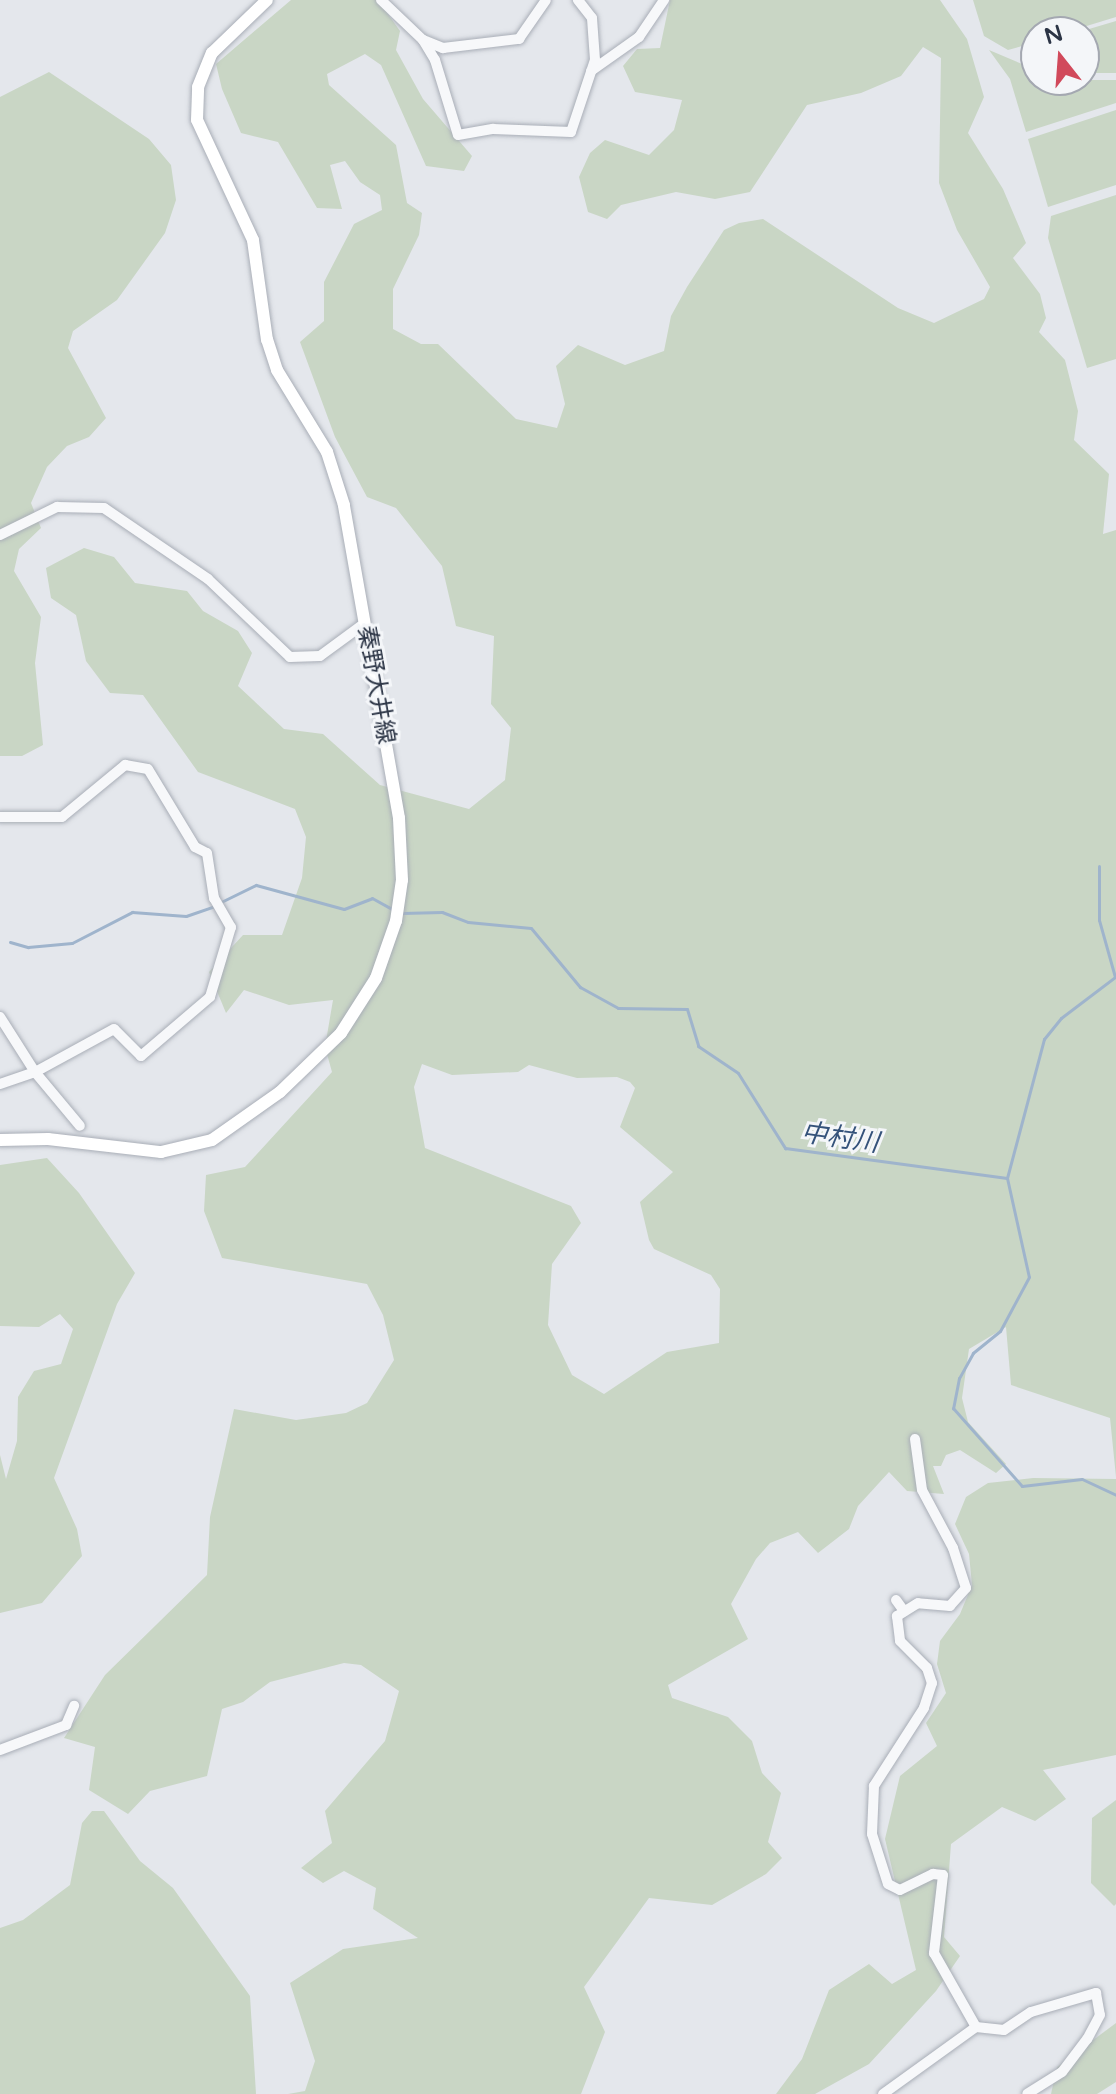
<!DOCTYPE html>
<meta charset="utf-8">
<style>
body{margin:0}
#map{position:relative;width:1116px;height:2094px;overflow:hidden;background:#e4e7ec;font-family:"Varela Round","Noto Sans JP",sans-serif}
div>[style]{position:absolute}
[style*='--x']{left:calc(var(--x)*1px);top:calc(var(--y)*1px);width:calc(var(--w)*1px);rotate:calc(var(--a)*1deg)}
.green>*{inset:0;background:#c9d6c5}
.stream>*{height:3px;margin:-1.5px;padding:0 1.5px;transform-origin:1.5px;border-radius:1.5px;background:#9fb4cc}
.roads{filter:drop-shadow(0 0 2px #a9aeb7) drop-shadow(0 0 2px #a9aeb7)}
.minor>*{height:10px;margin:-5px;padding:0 5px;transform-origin:5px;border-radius:5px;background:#f7f8fa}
.major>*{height:12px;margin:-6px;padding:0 6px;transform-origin:6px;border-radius:6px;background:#fff}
span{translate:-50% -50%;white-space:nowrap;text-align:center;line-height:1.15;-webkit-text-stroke:6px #f4f6f9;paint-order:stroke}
.street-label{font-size:24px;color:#2b3445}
.water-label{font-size:26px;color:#34527a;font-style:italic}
.north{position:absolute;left:1020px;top:16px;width:80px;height:80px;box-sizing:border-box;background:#f4f6f9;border:2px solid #a4a8b1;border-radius:50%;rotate:343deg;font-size:22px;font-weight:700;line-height:32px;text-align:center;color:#2b3445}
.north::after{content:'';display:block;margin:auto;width:28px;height:36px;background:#d1495b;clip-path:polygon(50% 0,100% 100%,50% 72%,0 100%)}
</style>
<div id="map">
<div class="green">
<i style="clip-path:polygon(evenodd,291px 0,378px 0,400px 31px,396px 50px,423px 99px,472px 156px,464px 171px,426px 166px,381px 65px,365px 54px,327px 74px,329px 85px,396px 145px,407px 203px,422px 213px,419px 235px,393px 289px,393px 329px,421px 344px,438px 344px,516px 419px,557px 428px,565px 404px,556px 366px,578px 345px,625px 365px,664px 351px,671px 316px,687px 287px,724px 230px,739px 223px,763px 219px,898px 308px,934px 323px,984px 299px,990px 287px,957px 230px,939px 183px,941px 58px,923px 47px,901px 76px,861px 93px,807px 105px,750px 192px,715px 199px,676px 192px,621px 205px,607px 219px,588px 212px,579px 177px,590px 153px,605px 140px,649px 155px,674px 130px,682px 100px,635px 92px,623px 66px,637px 49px,660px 48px,670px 0,940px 0,967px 39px,984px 97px,968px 133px,1003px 189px,1026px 243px,1013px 258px,1040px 294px,1046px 318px,1039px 332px,1065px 360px,1078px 411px,1074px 440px,1109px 474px,1103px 534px,1116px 530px,1116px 1477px,1110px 1418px,1011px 1385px,1006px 1327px,969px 1349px,962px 1398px,968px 1422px,1006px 1464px,996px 1473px,960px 1450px,946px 1455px,941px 1466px,933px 1466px,944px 1494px,907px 1491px,889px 1472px,858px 1506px,849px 1529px,818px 1553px,798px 1532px,770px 1543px,756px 1559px,731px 1604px,748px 1639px,668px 1685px,672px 1698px,728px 1717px,752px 1741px,762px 1773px,781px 1793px,768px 1842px,782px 1858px,766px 1874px,712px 1905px,649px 1898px,584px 1987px,605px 2032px,581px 2094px,288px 2094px,305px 2091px,315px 2061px,290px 1983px,343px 1949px,418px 1938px,373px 1909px,376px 1888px,344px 1871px,323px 1883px,301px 1868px,332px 1843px,325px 1811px,385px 1741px,399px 1691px,361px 1665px,344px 1663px,270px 1682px,243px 1702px,222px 1709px,207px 1776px,150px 1791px,128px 1814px,89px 1790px,95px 1747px,64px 1738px,105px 1675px,207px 1575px,210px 1517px,234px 1409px,296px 1420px,346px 1413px,367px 1403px,394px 1360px,383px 1315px,367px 1284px,222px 1258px,204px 1211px,206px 1175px,245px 1167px,332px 1072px,325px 1047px,333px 1000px,289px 1005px,244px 990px,226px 1013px,209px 972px,243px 935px,282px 935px,302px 878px,306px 837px,295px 809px,198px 772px,143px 695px,110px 693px,86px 661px,76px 615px,51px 598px,46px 568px,84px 548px,114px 557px,135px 583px,187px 591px,203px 611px,238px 631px,252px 653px,238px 686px,284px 729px,323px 734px,380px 785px,469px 809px,505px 780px,511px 728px,491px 704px,494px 636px,456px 626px,442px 566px,396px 508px,367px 497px,335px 437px,300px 342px,324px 321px,324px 282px,354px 224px,382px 210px,380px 195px,360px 182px,345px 161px,330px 165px,342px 209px,317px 208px,278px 142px,241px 133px,222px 89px,216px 64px,291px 0,422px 1064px,452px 1075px,518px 1072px,529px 1065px,577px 1078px,617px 1077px,630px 1082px,635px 1088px,620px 1127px,673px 1172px,640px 1202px,649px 1240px,654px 1249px,711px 1275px,720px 1289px,719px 1343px,667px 1352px,604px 1394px,572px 1375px,548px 1325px,552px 1264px,581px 1223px,571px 1206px,425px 1148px,414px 1087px,422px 1064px)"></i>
<i style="clip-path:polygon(973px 0,1116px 0,1116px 17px,1067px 32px,1036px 32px,1036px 42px,1008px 50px,984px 36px)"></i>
<i style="clip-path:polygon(1116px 21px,1116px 73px,1084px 73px,1084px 32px,1079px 32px)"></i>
<i style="clip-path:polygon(989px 50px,1036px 70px,1036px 80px,1116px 80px,1116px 103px,1026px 132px,1010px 79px)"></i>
<i style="clip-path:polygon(49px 72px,149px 139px,171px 165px,176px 200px,165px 233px,117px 300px,73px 331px,68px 348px,106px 418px,89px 437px,67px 446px,47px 467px,31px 503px,41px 528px,19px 549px,14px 571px,41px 617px,35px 663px,43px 745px,22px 756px,0 756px,0 97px)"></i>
<i style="clip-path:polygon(1116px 110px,1116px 185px,1048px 207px,1028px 139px)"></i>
<i style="clip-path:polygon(1116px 195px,1116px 359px,1087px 368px,1048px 238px,1051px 216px)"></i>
<i style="clip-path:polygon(47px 1158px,79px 1193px,135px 1273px,117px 1304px,54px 1478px,77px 1529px,82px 1556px,42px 1603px,0 1613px,0 1455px,6px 1479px,17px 1441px,18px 1397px,34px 1371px,61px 1364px,73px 1329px,60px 1314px,39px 1327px,0 1326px,0 1165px)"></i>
<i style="clip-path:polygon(1033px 1478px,1116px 1479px,1116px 1755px,1043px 1770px,1066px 1799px,1035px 1821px,1002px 1807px,951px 1844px,944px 1937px,960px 1956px,936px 1991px,869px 2064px,815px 2094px,776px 2094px,802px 2059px,829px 1990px,869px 1964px,892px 1984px,916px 1970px,885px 1839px,900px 1776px,937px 1746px,926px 1723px,946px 1693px,937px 1664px,940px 1641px,960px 1614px,972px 1585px,969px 1554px,955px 1524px,966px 1497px,988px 1483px)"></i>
<i style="clip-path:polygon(1116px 1800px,1116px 1904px,1114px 1906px,1091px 1883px,1092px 1818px)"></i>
<i style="clip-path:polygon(92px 1811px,104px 1811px,140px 1861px,173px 1888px,250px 1996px,256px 2094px,0 2094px,0 1928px,23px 1920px,70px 1885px,82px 1823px)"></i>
<i style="clip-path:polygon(1116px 2023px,1116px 2082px,1097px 2094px,1051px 2094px,1057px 2067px)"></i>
</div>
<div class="stream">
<i style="--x:221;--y:902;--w:39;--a:-26"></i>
<i style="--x:256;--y:885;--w:91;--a:15.3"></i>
<i style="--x:344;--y:909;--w:30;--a:-21"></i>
<i style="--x:372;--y:898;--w:23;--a:29"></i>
<i style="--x:402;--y:913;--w:40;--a:-1.4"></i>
<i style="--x:442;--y:912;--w:28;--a:21"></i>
<i style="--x:468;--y:922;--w:63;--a:5.4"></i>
<i style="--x:531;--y:928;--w:77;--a:50.3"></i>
<i style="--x:580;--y:987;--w:43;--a:28.9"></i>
<i style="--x:618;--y:1008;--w:69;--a:0.8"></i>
<i style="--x:687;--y:1009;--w:39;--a:73"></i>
<i style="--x:698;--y:1046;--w:48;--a:34"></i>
<i style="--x:738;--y:1073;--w:89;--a:57.9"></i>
<i style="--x:785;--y:1148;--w:224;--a:7.7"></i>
<i style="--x:10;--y:942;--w:19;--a:16"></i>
<i style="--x:28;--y:947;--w:44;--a:-5.2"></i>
<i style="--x:72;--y:943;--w:68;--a:-27.3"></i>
<i style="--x:132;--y:912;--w:54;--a:4.2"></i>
<i style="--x:186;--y:916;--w:31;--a:-19"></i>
<i style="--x:1007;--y:1178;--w:101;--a:77.5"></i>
<i style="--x:1029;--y:1277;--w:61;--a:118.2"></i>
<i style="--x:1000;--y:1331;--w:35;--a:141"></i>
<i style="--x:973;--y:1353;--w:29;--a:119"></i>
<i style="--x:959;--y:1378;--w:31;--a:101"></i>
<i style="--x:953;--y:1408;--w:104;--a:48.5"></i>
<i style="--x:1022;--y:1486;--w:60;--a:-6.7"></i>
<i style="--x:1082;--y:1479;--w:38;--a:25"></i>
<i style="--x:1007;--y:1178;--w:144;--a:-75.1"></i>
<i style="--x:1044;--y:1039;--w:27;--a:-51"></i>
<i style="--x:1061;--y:1018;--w:68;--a:-37.2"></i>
<i style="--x:1115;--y:977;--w:59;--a:-105.7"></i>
<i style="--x:1099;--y:920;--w:54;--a:-90"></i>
</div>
<div class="roads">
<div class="minor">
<i style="--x:381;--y:0;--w:58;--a:43.6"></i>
<i style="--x:423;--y:40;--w:22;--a:22"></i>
<i style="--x:443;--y:48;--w:77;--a:-6.8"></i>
<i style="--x:519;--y:39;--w:47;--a:-55.3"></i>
<i style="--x:423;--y:40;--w:23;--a:59"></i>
<i style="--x:435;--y:60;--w:78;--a:73"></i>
<i style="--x:458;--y:135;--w:36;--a:-10"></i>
<i style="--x:493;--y:129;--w:78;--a:2.2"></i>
<i style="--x:571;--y:132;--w:76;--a:-71.6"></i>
<i style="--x:595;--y:60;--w:42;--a:-94.1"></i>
<i style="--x:592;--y:18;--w:23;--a:-128"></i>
<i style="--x:591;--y:71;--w:59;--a:-35.3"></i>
<i style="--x:639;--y:37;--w:45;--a:-56"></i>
<i style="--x:0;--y:535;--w:64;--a:-26.2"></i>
<i style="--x:57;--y:507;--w:47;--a:1.2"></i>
<i style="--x:104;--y:508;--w:126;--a:34.3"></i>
<i style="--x:208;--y:579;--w:113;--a:43.6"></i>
<i style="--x:290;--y:657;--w:30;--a:-2"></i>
<i style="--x:320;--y:656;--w:56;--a:-36.3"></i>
<i style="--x:0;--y:817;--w:62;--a:0"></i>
<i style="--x:62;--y:817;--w:82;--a:-39.5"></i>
<i style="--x:125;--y:765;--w:23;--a:10"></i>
<i style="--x:148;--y:769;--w:91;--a:58.9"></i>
<i style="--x:195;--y:847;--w:13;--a:27"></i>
<i style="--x:207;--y:853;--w:46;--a:81.2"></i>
<i style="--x:214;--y:898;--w:34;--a:60"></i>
<i style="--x:231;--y:927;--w:73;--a:106.7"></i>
<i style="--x:210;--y:997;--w:91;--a:139.5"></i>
<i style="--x:141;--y:1056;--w:38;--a:-135"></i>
<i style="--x:114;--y:1029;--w:90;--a:151.4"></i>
<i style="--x:35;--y:1072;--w:37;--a:161"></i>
<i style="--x:0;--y:1017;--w:65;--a:57.5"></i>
<i style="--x:35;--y:1072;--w:70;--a:50.2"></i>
<i style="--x:915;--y:1439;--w:51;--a:82.2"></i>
<i style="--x:922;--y:1490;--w:66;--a:61.9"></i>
<i style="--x:953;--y:1548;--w:42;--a:72"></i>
<i style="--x:966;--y:1588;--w:24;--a:132"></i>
<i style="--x:950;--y:1606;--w:32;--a:-175"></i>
<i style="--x:918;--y:1603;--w:25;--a:148"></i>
<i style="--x:897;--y:1616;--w:25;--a:83"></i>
<i style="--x:900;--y:1641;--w:38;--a:45"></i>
<i style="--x:927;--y:1668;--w:16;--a:72"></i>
<i style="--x:932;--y:1683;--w:26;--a:108"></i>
<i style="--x:924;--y:1708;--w:93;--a:122.7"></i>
<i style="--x:874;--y:1786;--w:48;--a:92.4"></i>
<i style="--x:872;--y:1834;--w:52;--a:72.3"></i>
<i style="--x:888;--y:1884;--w:13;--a:27"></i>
<i style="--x:900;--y:1890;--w:37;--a:-26"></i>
<i style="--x:933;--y:1874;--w:10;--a:6"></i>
<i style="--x:943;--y:1875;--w:79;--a:96.6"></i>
<i style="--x:934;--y:1953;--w:85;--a:60.4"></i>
<i style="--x:896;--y:1600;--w:14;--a:54"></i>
<i style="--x:0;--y:1750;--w:71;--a:-20.7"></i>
<i style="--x:66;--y:1725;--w:21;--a:-67"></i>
<i style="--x:883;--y:2094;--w:115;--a:-35.8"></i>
<i style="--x:976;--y:2027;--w:28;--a:6"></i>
<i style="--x:1004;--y:2030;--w:32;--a:-34"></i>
<i style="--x:1031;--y:2012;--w:68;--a:-16.3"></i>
<i style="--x:1096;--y:1993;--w:22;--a:80"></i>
<i style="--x:1100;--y:2015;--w:27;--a:118"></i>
<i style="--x:1087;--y:2039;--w:41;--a:127.1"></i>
<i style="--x:1062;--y:2072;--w:41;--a:147.8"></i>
</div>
<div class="major">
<i style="--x:0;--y:1140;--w:48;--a:-1.2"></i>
<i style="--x:48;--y:1139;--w:114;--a:6.6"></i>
<i style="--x:161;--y:1152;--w:52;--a:-13.2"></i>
<i style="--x:212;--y:1140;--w:83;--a:-35.2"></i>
<i style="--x:280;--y:1092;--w:85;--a:-44"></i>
<i style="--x:341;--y:1033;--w:65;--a:-57.5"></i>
<i style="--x:376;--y:978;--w:60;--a:-70.7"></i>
<i style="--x:396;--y:921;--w:41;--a:-81.7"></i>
<i style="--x:402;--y:880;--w:62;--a:-92.8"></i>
<i style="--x:399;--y:818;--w:318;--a:-100"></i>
<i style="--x:344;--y:505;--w:56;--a:-107.8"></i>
<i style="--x:327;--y:452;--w:96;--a:-121.4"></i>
<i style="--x:277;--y:370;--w:32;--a:-108"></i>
<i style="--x:267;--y:340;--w:101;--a:-98"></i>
<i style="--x:253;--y:240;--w:132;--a:-115"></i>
<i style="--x:197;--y:120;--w:33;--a:-88"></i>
<i style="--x:198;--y:87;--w:37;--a:-68"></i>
<i style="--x:212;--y:53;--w:76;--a:-43.9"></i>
</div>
</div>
<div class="street-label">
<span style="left:376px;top:685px;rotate:80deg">秦野大井線</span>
</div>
<div class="water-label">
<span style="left:840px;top:1138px;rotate:8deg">中村川</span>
</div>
<div class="north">N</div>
</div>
